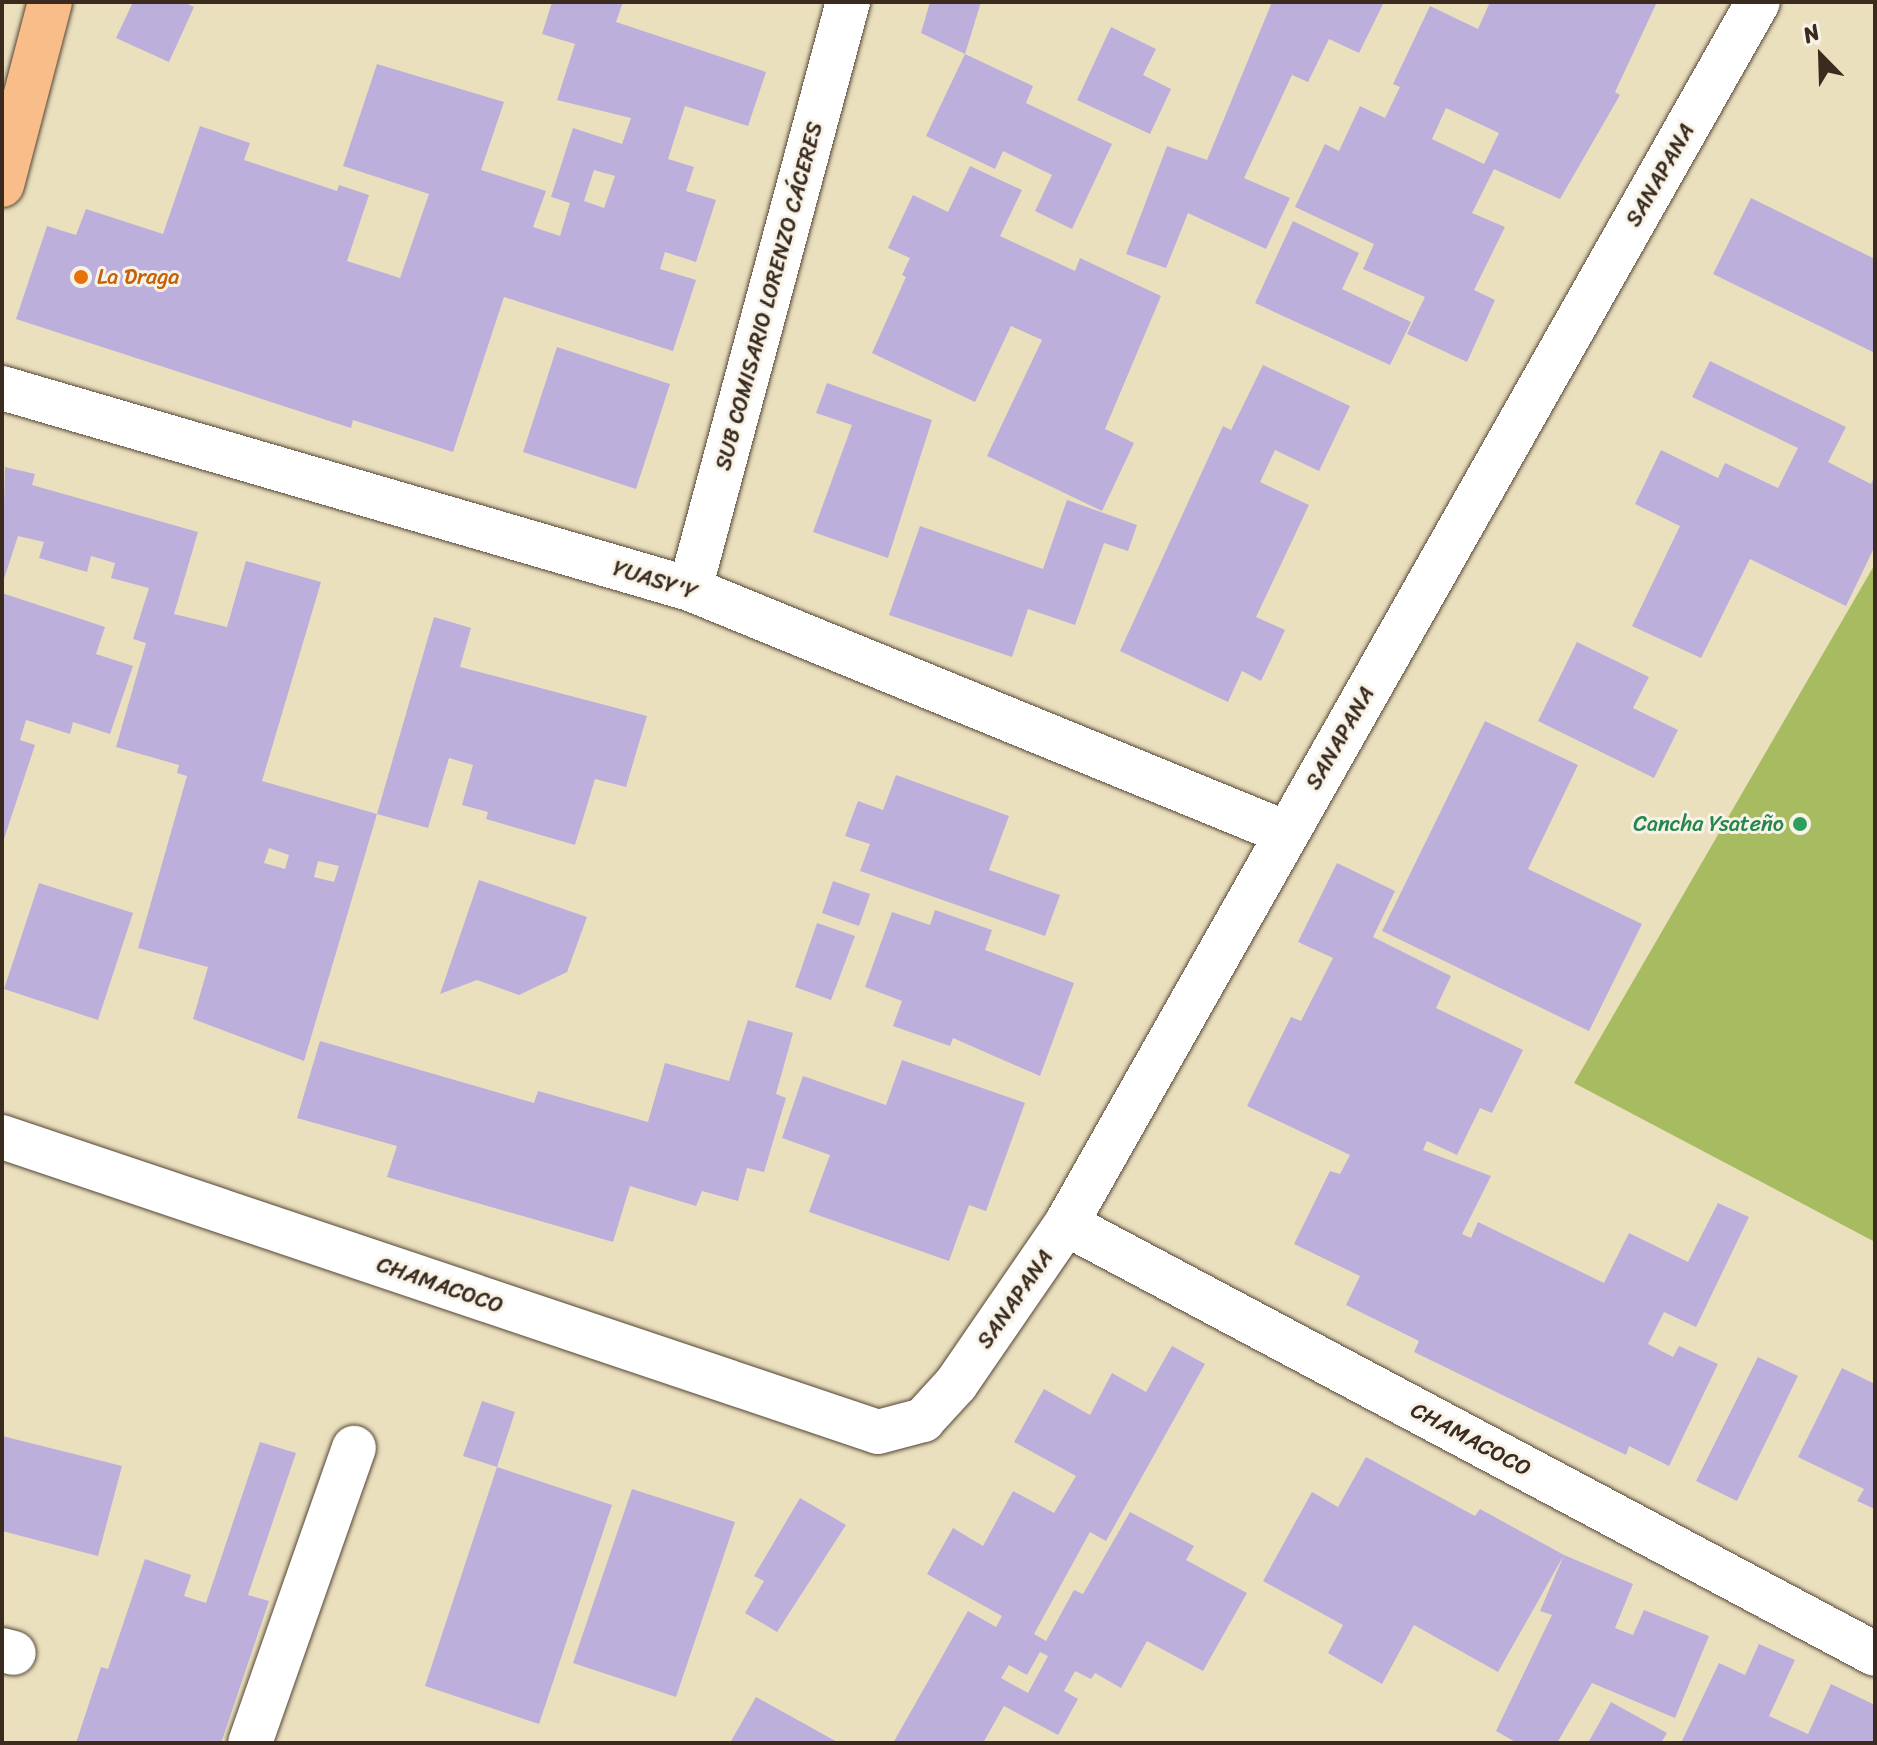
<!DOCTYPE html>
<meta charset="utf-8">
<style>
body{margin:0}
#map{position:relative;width:1877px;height:1745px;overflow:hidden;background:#eae0be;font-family:Sriracha,sans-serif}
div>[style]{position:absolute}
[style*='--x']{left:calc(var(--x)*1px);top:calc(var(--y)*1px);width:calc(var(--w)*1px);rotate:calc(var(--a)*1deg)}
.green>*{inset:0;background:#a7bc61}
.building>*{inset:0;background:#bdafdb}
.roads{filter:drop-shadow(0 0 2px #554536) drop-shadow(0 0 2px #554536)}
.minor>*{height:44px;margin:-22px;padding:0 22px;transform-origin:22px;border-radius:22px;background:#fff}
.major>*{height:44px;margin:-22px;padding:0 22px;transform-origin:22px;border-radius:22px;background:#f8bd89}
.dots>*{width:22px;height:22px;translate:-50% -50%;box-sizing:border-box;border:4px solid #f7f3e8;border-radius:50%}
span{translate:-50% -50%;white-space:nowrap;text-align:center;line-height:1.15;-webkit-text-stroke:6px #f7f3e8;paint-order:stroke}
.street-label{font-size:22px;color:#3b2a1e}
.food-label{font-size:22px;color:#c56008}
.left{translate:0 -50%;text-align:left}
.leisure-label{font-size:22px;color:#27864d}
.right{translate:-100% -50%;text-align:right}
.frame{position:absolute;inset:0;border:4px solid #3b2a1e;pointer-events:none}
.north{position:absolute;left:1781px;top:16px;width:80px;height:80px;-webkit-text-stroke:6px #f7f3e8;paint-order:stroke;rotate:337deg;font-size:22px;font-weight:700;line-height:32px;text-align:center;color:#3b2a1e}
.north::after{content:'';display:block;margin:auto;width:28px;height:36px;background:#3b2a1e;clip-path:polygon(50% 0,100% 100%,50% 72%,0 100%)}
</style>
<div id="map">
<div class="green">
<i style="clip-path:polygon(1875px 564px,1875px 1242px,1574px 1083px)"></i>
</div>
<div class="building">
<i style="clip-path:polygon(133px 2px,183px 2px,194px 7px,169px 62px,116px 38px)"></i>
<i style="clip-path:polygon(evenodd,552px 2px,623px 2px,616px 22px,766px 72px,748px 126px,685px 106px,668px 159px,694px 167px,686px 191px,716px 200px,696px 262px,665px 252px,660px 269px,696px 280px,673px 351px,504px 297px,453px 452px,353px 420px,351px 428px,16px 319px,47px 226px,76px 235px,86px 209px,163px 234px,200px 126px,250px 143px,244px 160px,337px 191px,339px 185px,369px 195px,347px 261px,400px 278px,429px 194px,343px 166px,377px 64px,504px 102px,481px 170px,546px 191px,533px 227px,560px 236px,570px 203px,551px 197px,573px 128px,622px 144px,631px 118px,557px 100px,575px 44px,542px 34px,552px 2px,594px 170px,615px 176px,604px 208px,584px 201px,594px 170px)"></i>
<i style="clip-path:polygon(930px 2px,981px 2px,965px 54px,921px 33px)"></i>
<i style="clip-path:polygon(1272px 2px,1384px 2px,1359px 53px,1329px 39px,1308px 82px,1292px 75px,1244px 178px,1290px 198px,1266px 249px,1188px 213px,1166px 268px,1126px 254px,1167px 146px,1207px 160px)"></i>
<i style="clip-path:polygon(evenodd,1490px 2px,1657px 2px,1615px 92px,1620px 95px,1560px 199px,1494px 169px,1472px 213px,1505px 227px,1474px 290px,1495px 300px,1467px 362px,1407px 334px,1425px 297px,1363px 269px,1374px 244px,1295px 207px,1325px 144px,1339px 151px,1360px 106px,1385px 118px,1400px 87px,1393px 84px,1430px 6px,1478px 29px,1490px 2px,1446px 108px,1499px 133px,1484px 164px,1432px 139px,1446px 108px)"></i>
<i style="clip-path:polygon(1111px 27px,1156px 49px,1143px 75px,1171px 89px,1150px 134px,1077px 100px)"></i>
<i style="clip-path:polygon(965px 54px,1033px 86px,1026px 103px,1112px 144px,1072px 229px,1035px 211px,1052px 175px,1003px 151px,995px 169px,926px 136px)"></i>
<i style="clip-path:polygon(970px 166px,1022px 190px,1000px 236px,1075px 271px,1080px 258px,1161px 296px,1105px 429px,1134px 443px,1102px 511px,987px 456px,1042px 340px,1011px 326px,975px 402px,872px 353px,906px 277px,902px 275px,910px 258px,888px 248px,913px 195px,948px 212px)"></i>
<i style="clip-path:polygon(1751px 198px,1875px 259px,1875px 353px,1713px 274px)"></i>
<i style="clip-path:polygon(1293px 221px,1359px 253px,1342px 289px,1411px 322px,1390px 365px,1255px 303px)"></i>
<i style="clip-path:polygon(557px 347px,670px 384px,636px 489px,523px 452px)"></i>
<i style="clip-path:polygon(1710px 361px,1846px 427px,1828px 462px,1871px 484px,1875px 475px,1875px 546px,1846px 606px,1750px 559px,1701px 658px,1632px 626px,1680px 526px,1635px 504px,1661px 450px,1718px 478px,1725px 463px,1778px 488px,1798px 448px,1692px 397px)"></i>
<i style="clip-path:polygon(1263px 365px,1350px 406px,1319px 471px,1275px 450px,1260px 482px,1309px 505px,1256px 617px,1285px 630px,1261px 681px,1242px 671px,1228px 702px,1120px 651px,1223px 426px,1231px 430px)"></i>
<i style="clip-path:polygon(827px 383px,932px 420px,888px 558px,813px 532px,852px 425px,816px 413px)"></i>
<i style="clip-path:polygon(evenodd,5px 467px,35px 474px,32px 485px,198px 532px,174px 614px,227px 627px,246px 561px,321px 582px,262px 781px,377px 814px,304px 1061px,193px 1019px,208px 967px,138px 948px,187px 776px,177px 773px,179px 765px,116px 747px,146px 643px,133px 639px,149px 588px,111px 578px,115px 563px,91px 556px,87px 572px,39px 558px,44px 542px,18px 536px,2px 585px,5px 467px,269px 848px,289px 855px,285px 869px,264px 863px,269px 848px,5px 467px,318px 861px,339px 866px,334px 882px,314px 877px,318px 861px)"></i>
<i style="clip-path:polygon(1067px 500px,1137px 525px,1128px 551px,1104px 543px,1075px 625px,1028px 609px,1012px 657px,889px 615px,920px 526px,1043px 569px)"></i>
<i style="clip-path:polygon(2px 593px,105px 627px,96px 654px,133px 666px,110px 734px,73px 722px,70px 734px,26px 720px,20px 740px,35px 745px,3px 842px)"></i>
<i style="clip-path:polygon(434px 617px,471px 628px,460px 667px,647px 716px,626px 787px,595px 779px,575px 845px,486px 819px,488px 812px,462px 805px,473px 765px,449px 758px,428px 828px,377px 814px)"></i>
<i style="clip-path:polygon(1577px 642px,1649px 677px,1633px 708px,1678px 730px,1654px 778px,1538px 721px)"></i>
<i style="clip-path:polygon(1485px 721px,1578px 765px,1528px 869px,1642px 924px,1589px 1031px,1382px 931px)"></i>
<i style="clip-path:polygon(896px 775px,1009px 816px,989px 870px,1060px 895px,1045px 936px,860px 871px,870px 844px,845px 836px,858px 801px,883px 810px)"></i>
<i style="clip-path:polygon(1337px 863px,1395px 891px,1373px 937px,1451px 976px,1436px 1008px,1523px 1050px,1492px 1113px,1480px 1108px,1457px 1155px,1427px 1141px,1423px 1150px,1491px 1176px,1462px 1234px,1471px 1238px,1478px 1222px,1604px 1283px,1629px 1233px,1688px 1262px,1718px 1203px,1749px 1217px,1696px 1327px,1664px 1312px,1648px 1344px,1673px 1357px,1679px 1346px,1718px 1364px,1669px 1466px,1629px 1446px,1626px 1455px,1414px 1352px,1419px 1341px,1346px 1305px,1360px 1276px,1294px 1244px,1330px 1171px,1340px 1174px,1350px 1155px,1247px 1106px,1291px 1017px,1301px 1021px,1333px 958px,1298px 942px)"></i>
<i style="clip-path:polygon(479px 880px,587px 917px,567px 972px,519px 995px,477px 980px,440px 994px)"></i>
<i style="clip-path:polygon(833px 881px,870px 894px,859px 926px,822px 913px)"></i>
<i style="clip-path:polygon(39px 883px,133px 913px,98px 1020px,4px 989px)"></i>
<i style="clip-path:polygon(935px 910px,992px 930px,985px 950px,1074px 983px,1040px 1076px,953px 1038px,950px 1046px,893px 1026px,902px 1001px,865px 987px,892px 912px,930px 925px)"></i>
<i style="clip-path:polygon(817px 923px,855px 936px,831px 1000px,795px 987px)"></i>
<i style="clip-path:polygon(748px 1020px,793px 1033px,776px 1094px,786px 1098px,764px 1172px,747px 1168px,738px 1201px,702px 1191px,696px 1206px,630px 1186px,613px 1242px,387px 1177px,397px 1146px,297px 1118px,320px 1041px,534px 1103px,538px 1091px,648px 1122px,665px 1063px,729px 1081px)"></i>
<i style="clip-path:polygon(902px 1060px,1025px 1103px,986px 1211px,969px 1205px,949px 1261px,809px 1212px,830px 1155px,782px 1138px,803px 1076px,886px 1105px)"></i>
<i style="clip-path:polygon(evenodd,1172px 1346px,1205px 1364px,1106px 1541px,1090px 1532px,1034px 1634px,1046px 1641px,1074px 1590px,1083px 1594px,1130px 1512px,1194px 1546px,1186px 1560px,1247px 1593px,1203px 1671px,1147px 1641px,1121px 1688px,1095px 1673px,1091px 1679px,1075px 1671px,1064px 1691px,1078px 1699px,1058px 1735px,1004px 1706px,983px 1743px,893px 1743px,968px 1611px,996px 1627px,1002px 1616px,927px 1574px,953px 1528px,983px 1546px,1013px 1491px,1054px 1513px,1076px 1476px,1014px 1442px,1044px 1389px,1090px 1415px,1112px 1373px,1146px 1392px,1172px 1346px,1040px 1652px,1048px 1656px,1028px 1693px,1001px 1678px,1009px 1665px,1027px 1675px,1040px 1652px)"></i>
<i style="clip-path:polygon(1758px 1357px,1798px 1376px,1737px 1501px,1696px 1481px)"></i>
<i style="clip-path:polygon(1842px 1368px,1875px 1384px,1875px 1509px,1857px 1501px,1864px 1489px,1798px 1457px)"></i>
<i style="clip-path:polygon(482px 1401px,515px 1412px,497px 1467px,463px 1456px)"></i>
<i style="clip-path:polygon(2px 1436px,122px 1466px,98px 1556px,2px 1531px)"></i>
<i style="clip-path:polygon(260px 1442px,296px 1453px,248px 1595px,269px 1601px,221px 1743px,76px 1743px,101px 1667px,108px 1669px,145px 1559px,191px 1575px,184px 1596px,206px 1603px)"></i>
<i style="clip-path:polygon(1366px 1457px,1475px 1516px,1480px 1509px,1564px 1555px,1633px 1584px,1615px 1628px,1633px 1635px,1644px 1610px,1709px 1636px,1675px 1718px,1592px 1683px,1557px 1743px,1517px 1743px,1496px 1731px,1552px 1615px,1540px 1611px,1564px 1555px,1498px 1672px,1414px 1625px,1382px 1684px,1328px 1653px,1343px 1625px,1263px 1581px,1312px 1492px,1338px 1507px)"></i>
<i style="clip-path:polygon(497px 1467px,612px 1505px,539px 1724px,425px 1686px)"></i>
<i style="clip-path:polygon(632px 1489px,735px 1522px,676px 1697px,573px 1663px)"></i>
<i style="clip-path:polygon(800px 1498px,846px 1525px,777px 1632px,745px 1613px,764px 1581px,754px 1576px)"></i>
<i style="clip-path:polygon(1759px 1644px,1795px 1660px,1769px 1716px,1808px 1734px,1831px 1684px,1875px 1705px,1875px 1743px,1681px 1743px,1719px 1663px,1745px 1675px)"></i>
<i style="clip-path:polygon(756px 1697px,839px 1743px,730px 1743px)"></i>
<i style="clip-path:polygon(1611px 1702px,1667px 1733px,1661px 1743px,1588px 1743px)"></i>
</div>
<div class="roads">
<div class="minor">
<i style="--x:2;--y:388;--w:717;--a:16.29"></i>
<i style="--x:690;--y:589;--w:644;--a:22.26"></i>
<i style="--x:690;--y:589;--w:608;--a:-74.94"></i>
<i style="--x:2;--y:1137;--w:924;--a:18.61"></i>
<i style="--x:878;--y:1432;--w:47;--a:-14.9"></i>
<i style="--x:923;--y:1420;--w:49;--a:-47.5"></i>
<i style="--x:956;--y:1384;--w:194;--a:-55.5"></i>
<i style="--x:1066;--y:1224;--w:1404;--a:-60.48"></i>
<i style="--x:1066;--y:1224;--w:916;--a:27.99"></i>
<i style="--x:2;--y:1650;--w:12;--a:14"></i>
<i style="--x:250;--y:1743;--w:313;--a:-70.6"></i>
</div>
<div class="major">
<i style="--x:2;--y:185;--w:189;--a:-75.3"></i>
</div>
</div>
<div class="dots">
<i style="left:81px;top:277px;background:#e8710a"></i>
<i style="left:1800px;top:824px;background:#2e9e5b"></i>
</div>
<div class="street-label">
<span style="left:1660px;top:175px;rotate:-60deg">SANAPANA</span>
<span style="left:769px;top:296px;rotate:-75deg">SUB COMISARIO LORENZO CÁCERES</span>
<span style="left:655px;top:580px;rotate:17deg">YUASY'Y</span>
<span style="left:1340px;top:738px;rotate:-60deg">SANAPANA</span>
<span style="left:440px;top:1285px;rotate:19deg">CHAMACOCO</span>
<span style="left:1015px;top:1299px;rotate:-55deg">SANAPANA</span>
<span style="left:1471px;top:1439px;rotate:28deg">CHAMACOCO</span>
</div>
<div class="food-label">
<span class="left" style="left:97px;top:277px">La Draga</span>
</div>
<div class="leisure-label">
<span class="right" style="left:1784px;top:824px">Cancha Ysateño</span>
</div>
<div class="frame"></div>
<div class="north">N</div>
</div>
